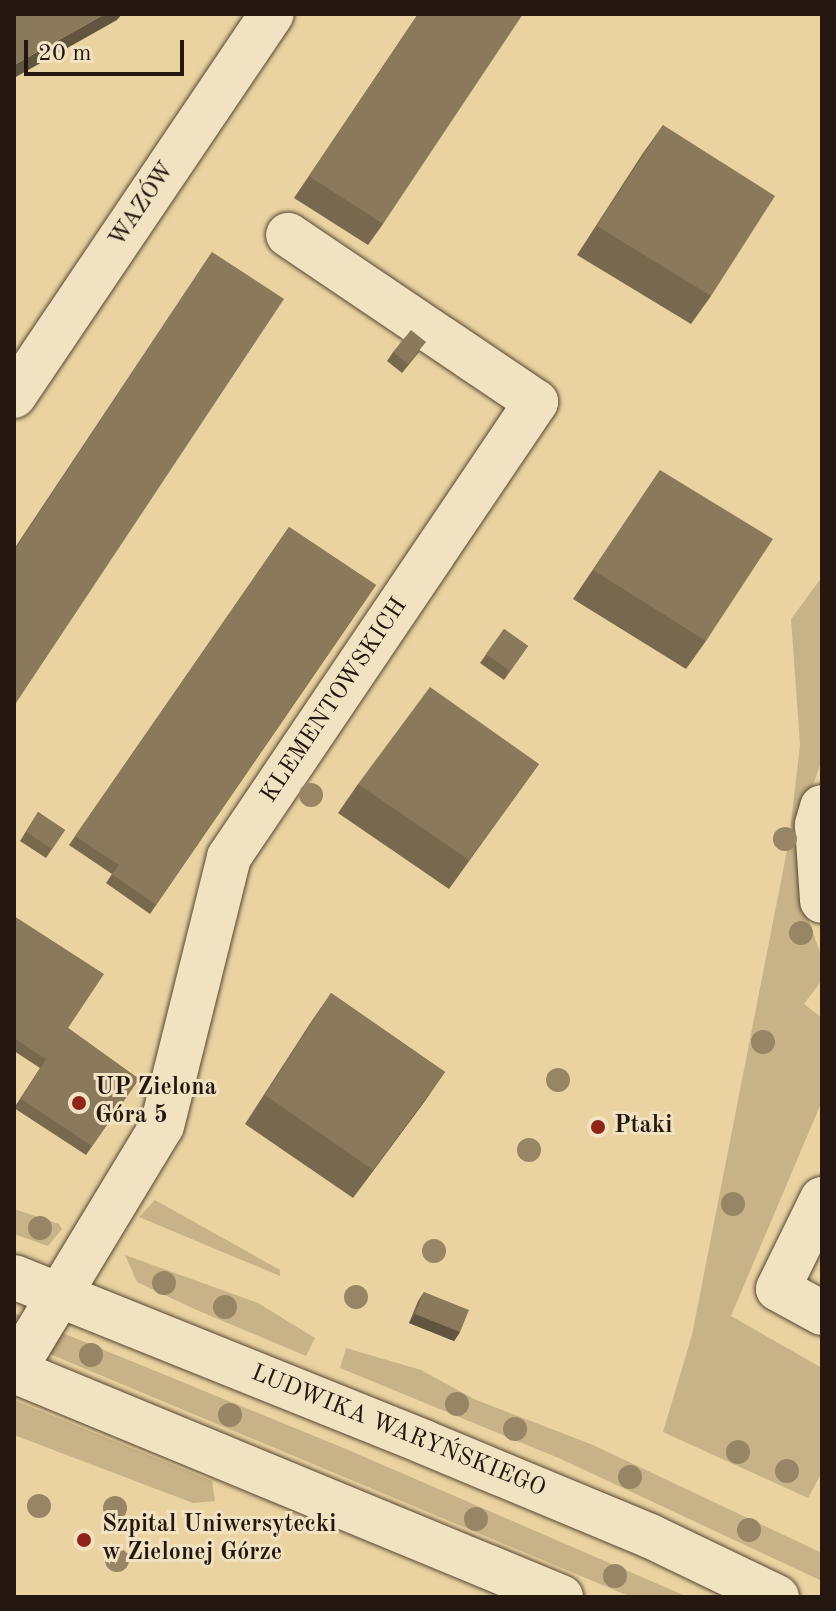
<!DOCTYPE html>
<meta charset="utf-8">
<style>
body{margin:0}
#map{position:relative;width:836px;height:1611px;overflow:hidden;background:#ead3a1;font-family:"Old Standard TT",serif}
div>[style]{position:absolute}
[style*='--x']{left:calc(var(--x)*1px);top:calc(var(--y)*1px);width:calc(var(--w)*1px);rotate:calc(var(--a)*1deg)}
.green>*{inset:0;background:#c8b388}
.roads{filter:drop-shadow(0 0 2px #564634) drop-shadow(0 0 2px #564634)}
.minor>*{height:44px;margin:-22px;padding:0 22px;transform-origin:22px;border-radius:22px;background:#f1e2c2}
.trees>*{width:24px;height:24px;margin:-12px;border-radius:50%;background:#988565}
.wall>*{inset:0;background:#78684e}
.shaded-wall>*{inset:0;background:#615540}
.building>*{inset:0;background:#8b795b}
.dots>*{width:22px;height:22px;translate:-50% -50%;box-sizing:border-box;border:4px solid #f1e2c2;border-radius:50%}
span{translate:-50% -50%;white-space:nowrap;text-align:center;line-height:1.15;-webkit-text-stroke:6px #f1e2c2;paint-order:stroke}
.street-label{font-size:24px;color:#241710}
.poi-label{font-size:24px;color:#241710;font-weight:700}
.left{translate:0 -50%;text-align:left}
.frame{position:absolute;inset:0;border:16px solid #241710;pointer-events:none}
.scale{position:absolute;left:24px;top:40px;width:160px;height:36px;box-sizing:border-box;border:4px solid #241710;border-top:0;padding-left:10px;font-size:24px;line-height:28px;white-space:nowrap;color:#241710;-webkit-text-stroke:6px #f1e2c2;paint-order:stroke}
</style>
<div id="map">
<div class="green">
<i style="clip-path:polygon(822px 577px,822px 759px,800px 823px,801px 899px,822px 958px,822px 980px,804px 1004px,822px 1018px,822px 1101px,731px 1316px,822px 1368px,822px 1472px,808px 1498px,663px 1432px,692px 1335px,789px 840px,800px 745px,791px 619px)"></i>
<i style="clip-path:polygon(155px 1200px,280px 1270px,280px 1276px,139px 1217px)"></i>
<i style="clip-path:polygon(14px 1209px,59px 1224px,62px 1229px,48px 1246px,14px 1234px)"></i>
<i style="clip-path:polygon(125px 1255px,258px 1303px,315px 1338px,306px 1356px,192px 1308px,137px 1282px)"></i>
<i style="clip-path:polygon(14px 1313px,346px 1449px,688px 1597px,631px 1597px,14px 1339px)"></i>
<i style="clip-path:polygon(346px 1348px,421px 1370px,474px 1399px,593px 1445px,822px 1553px,822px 1581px,561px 1459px,340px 1368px)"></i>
<i style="clip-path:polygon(14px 1400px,212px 1481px,215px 1501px,193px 1503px,14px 1435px)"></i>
</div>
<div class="roads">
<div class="minor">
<i style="--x:14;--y:396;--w:461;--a:-56"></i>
<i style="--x:822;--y:807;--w:19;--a:106"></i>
<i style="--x:817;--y:825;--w:76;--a:86.2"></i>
<i style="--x:822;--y:1199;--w:100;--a:116.1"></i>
<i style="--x:778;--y:1289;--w:50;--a:28.6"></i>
<i style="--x:14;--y:1277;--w:442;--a:21.9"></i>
<i style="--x:424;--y:1442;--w:245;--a:22.6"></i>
<i style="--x:650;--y:1536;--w:141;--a:25.7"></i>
<i style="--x:14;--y:1370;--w:285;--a:-58.8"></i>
<i style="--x:162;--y:1126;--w:277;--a:-76"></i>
<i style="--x:229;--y:857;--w:549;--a:-55.99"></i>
<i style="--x:536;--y:402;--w:299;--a:-146"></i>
<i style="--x:14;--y:1371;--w:592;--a:22.45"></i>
</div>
</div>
<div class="trees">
<i style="left:311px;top:795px"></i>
<i style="left:785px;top:839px"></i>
<i style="left:801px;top:933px"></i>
<i style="left:763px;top:1042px"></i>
<i style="left:558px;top:1080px"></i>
<i style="left:529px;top:1150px"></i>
<i style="left:733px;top:1204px"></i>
<i style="left:40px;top:1228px"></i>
<i style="left:434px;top:1251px"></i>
<i style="left:164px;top:1283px"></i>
<i style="left:356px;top:1297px"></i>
<i style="left:225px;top:1307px"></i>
<i style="left:91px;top:1355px"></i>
<i style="left:457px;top:1404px"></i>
<i style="left:230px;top:1415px"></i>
<i style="left:515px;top:1429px"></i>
<i style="left:738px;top:1452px"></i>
<i style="left:787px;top:1471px"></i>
<i style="left:630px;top:1477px"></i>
<i style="left:39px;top:1506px"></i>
<i style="left:115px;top:1508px"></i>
<i style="left:476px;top:1519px"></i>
<i style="left:749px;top:1530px"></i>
<i style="left:117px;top:1560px"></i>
<i style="left:615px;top:1576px"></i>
</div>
<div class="wall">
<i style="clip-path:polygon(418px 14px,383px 224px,368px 245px,294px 198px)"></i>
<i style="clip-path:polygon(663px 125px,711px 296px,691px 324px,577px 255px,643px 153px)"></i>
<i style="clip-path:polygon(212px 252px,14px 706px,14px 549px)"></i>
<i style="clip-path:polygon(420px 351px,402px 373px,387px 361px,393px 352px)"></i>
<i style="clip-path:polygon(660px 470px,706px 641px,686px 669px,573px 599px)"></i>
<i style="clip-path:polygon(289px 527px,376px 585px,150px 914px,106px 883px,112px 874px,69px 845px)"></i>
<i style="clip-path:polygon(504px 629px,528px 646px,504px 680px,480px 663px)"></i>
<i style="clip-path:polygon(539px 764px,449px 889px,338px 813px,358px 784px)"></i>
<i style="clip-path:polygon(38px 812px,65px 830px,46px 858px,20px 841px)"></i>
<i style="clip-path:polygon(14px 916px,68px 1028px,139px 1079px,86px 1155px,14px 1108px,40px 1068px,14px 1051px)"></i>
<i style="clip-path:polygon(331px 993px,445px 1072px,353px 1198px,245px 1124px,311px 1022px)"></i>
<i style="clip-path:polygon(424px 1292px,460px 1332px,454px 1341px,409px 1323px,418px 1301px)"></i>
</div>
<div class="shaded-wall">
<i style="clip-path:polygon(105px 14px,122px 14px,117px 20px,14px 78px,14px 65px)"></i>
<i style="clip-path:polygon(445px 1072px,425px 1101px,353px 1198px,373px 1170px)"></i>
<i style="clip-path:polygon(415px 1314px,460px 1332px,454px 1341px,409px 1323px)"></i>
</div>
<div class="building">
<i style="clip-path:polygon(14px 14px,105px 14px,14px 65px)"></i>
<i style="clip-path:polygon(418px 14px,523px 14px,383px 224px,309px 176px)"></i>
<i style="clip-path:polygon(663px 125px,775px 196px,711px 296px,597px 226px)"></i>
<i style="clip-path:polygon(212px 252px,284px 299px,14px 706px,14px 551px)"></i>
<i style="clip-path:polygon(411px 330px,426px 342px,408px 364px,393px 352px)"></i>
<i style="clip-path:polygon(660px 470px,773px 539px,706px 641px,593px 570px)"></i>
<i style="clip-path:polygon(289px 527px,376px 585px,156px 905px,112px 874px,119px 865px,75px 836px)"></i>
<i style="clip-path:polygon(504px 629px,528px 646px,510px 671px,486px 654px)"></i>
<i style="clip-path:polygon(430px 687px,539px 764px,469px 860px,358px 784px)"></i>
<i style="clip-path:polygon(38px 812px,65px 830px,52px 849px,26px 832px)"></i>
<i style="clip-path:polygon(14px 916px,104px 974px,68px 1028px,139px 1079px,92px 1146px,21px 1099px,46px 1059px,14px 1038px)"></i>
<i style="clip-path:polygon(331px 993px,445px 1072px,373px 1170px,265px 1095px)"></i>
<i style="clip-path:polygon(424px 1292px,469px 1310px,460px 1332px,415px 1314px)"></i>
</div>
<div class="dots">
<i style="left:79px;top:1103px;background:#8f2418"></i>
<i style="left:598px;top:1127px;background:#8f2418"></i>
<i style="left:84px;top:1540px;background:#8f2418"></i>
</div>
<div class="street-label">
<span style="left:143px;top:205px;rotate:-56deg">WAZÓW</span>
<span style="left:335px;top:701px;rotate:-56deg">KLEMENTOWSKICH</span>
<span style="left:398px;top:1432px;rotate:22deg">LUDWIKA WARYŃSKIEGO</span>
</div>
<div class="poi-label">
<span class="left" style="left:95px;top:1103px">UP Zielona<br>Góra 5</span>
<span class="left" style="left:614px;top:1127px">Ptaki</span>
<span class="left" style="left:102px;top:1540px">Szpital Uniwersytecki<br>w Zielonej Górze</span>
</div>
<div class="frame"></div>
<div class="scale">20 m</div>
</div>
